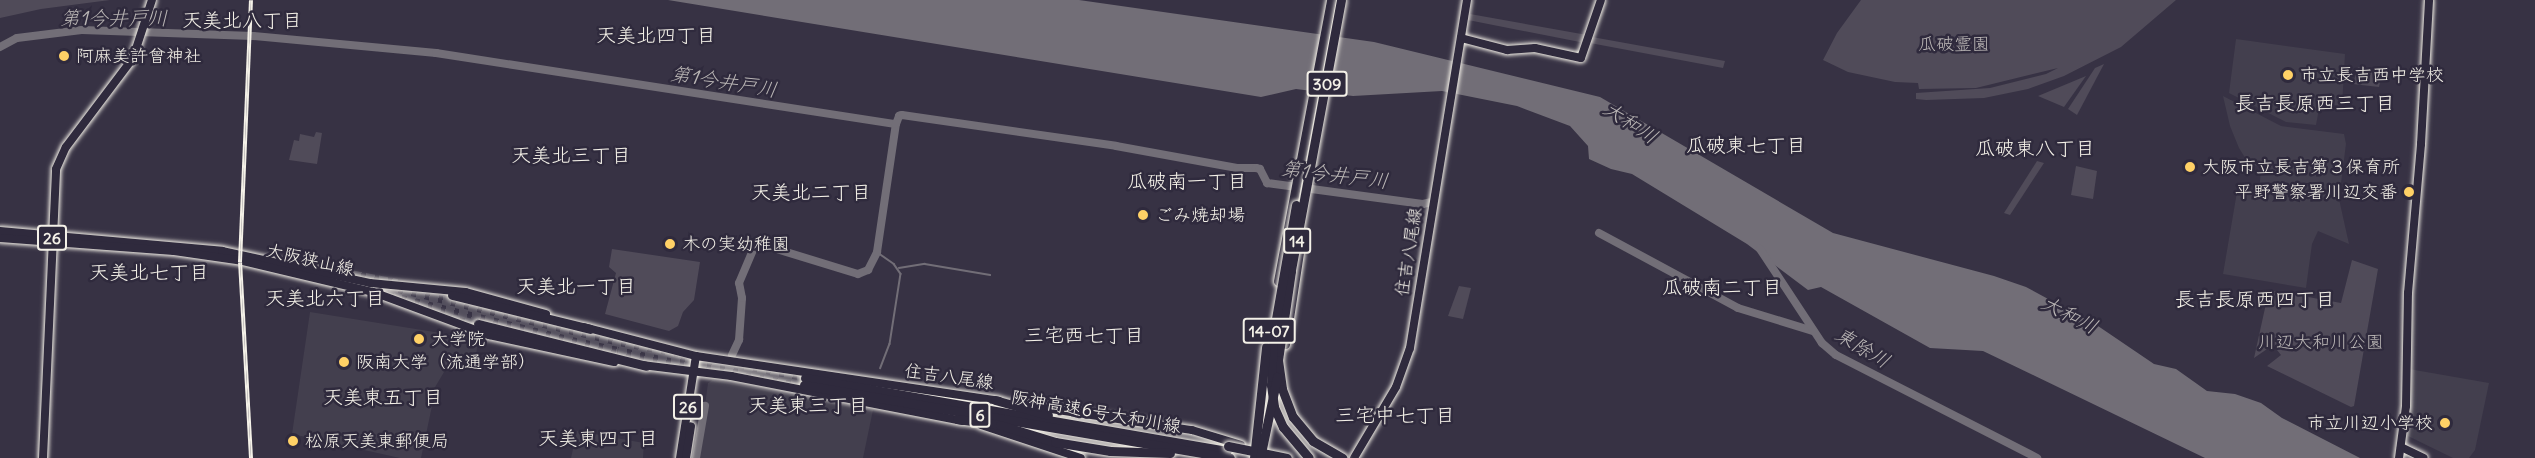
<!DOCTYPE html>
<meta charset="utf-8">
<style>
body{margin:0}
#map{position:relative;width:2535px;height:458px;overflow:hidden;background:#373244;font-family:Delius,"Klee One",sans-serif}
div>[style]{position:absolute}
[style*='--x']{left:calc(var(--x)*1px);top:calc(var(--y)*1px);width:calc(var(--w)*1px);rotate:calc(var(--a)*1deg)}
.built>*{inset:0;background:#433f4e}
.green>*{inset:0;background:#504b59}
.water>*{inset:0;background:#726e77}
.stream>*{height:1.5px;margin:-0.75px;padding:0 0.75px;transform-origin:0.75px;border-radius:0.75px;background:#726e77}
.river>*{height:8px;margin:-4px;padding:0 4px;transform-origin:4px;border-radius:4px;background:#726e77}
.highway-tunnel>*{height:9px;margin-top:-4.5px;transform-origin:0;background:repeating-linear-gradient(90deg,#534f5d 0 9px,transparent 0 13.5px)}
.roads{filter:drop-shadow(0 0 2px #f4f1e8) drop-shadow(0 0 2px #f4f1e8)}
.major>*{height:8px;margin:-4px;padding:0 4px;transform-origin:4px;border-radius:4px;background:#2f2a3d}
.highway>*{height:9px;margin:-4.5px;padding:0 4.5px;transform-origin:4.5px;border-radius:4.5px;background:#2f2a3d}
.rail>*{height:4px;margin-top:-2px;transform-origin:0;background:repeating-linear-gradient(90deg,#2f2a3d 0 4.5px,#f4f1e8 0 9px);box-sizing:border-box;border-block:2px solid #f4f1e8}
.bridges{filter:drop-shadow(0 0 2px #f4f1e8) drop-shadow(0 0 2px #f4f1e8)}
.highway-bridge>*{height:9px;margin:-4.5px;padding:0 4.5px;transform-origin:4.5px;border-radius:4.5px;background:#2f2a3d}
.dots>*{width:16px;height:16px;translate:-50% -50%;box-sizing:border-box;border:3px solid #2f2a3d;border-radius:50%}
span{translate:-50% -50%;white-space:nowrap;text-align:center;line-height:1.15;-webkit-text-stroke:5px #2f2a3d;paint-order:stroke}
.shield-label span{padding:2px 4px;background:#2f2a3d;border:2px solid;border-radius:4px;-webkit-text-stroke-width:0}
.shield-label{font-size:16px;color:#f4f1e8;font-weight:700}
.park-label{font-size:18px;color:#bbb7b6}
.poi-label{font-size:18px;color:#f4f1e8}
.left{translate:0 -50%;text-align:left}
.right{translate:-100% -50%;text-align:right}
.street-label{font-size:18px;color:#f4f1e8}
.water-label{font-size:20px;color:#bab6b5;font-style:italic}
.neighbourhood-label{font-size:20px;color:#f4f1e8}
</style>
<div id="map">
<div class="built">
<i style="clip-path:polygon(2236px 39px,2345px 54px,2342px 106px,2320px 103px,2316px 125px,2286px 122px,2229px 93px)"></i>
<i style="clip-path:polygon(2223px 96px,2281px 126px,2344px 134px,2346px 144px,2339px 199px,2349px 244px,2318px 231px,2312px 244px,2306px 288px,2223px 274px,2237px 192px,2259px 195px,2261px 167px,2249px 164px,2239px 148px,2230px 126px)"></i>
<i style="clip-path:polygon(310px 312px,478px 339px,475px 365px,450px 362px,425px 404px,432px 406px,421px 458px,400px 458px,292px 434px)"></i>
<i style="clip-path:polygon(2409px 369px,2489px 383px,2475px 450px,2469px 458px,2453px 458px,2408px 436px)"></i>
<i style="clip-path:polygon(713px 380px,873px 410px,863px 458px,698px 458px,708px 383px)"></i>
<i style="clip-path:polygon(577px 431px,644px 443px,643px 458px,571px 458px)"></i>
</div>
<div class="green">
<i style="clip-path:polygon(0 0,110px 0,41px 9px,0 18px)"></i>
<i style="clip-path:polygon(1861px 0,2176px 0,2121px 47px,2064px 76px,2028px 89px,1984px 98px,1926px 100px,1916px 99px,1916px 93px,1990px 88px,2046px 74px,2058px 68px,1976px 88px,1919px 89px,1918px 83px,1895px 82px,1848px 72px,1823px 60px,1837px 33px)"></i>
<i style="clip-path:polygon(1470px 14px,1587px 35px,1585px 43px,1468px 20px)"></i>
<i style="clip-path:polygon(1592px 37px,1725px 61px,1723px 68px,1590px 43px)"></i>
<i style="clip-path:polygon(2104px 64px,2077px 115px,2068px 109px,2095px 68px)"></i>
<i style="clip-path:polygon(2358px 67px,2382px 72px,2379px 87px,2353px 84px)"></i>
<i style="clip-path:polygon(2086px 76px,2064px 107px,2038px 96px)"></i>
<i style="clip-path:polygon(316px 132px,322px 133px,317px 164px,289px 160px,294px 140px,299px 141px,300px 134px,314px 137px)"></i>
<i style="clip-path:polygon(2037px 161px,2044px 163px,2010px 215px,2004px 213px)"></i>
<i style="clip-path:polygon(2076px 166px,2097px 171px,2093px 199px,2071px 195px)"></i>
<i style="clip-path:polygon(612px 249px,700px 262px,694px 300px,683px 312px,678px 326px,669px 331px,605px 314px,616px 273px,609px 267px)"></i>
<i style="clip-path:polygon(2352px 260px,2378px 269px,2354px 406px,2351px 407px,2267px 366px,2281px 355px,2273px 345px,2254px 358px,2269px 290px,2341px 303px)"></i>
<i style="clip-path:polygon(1459px 286px,1471px 288px,1463px 319px,1448px 316px)"></i>
</div>
<div class="water">
<i style="clip-path:polygon(668px 0,1079px 0,1374px 42px,1600px 97px,1833px 233px,1994px 276px,2026px 287px,2098px 326px,2154px 364px,2176px 369px,2207px 391px,2235px 394px,2261px 403px,2282px 418px,2360px 458px,2205px 458px,1983px 351px,1930px 348px,1821px 287px,1808px 290px,1747px 244px,1632px 174px,1611px 169px,1589px 159px,1588px 146px,1570px 126px,1517px 106px,1442px 91px,1353px 96px,1296px 89px,1261px 97px)"></i>
</div>
<div class="stream">
<i style="--x:877;--y:252;--w:21;--a:35"></i>
<i style="--x:894;--y:264;--w:12;--a:55"></i>
<i style="--x:901;--y:274;--w:71;--a:98.9"></i>
<i style="--x:890;--y:344;--w:26;--a:111"></i>
<i style="--x:899;--y:268;--w:26;--a:-9"></i>
<i style="--x:925;--y:264;--w:66;--a:9.6"></i>
</div>
<div class="river">
<i style="--x:0;--y:47;--w:19;--a:-28"></i>
<i style="--x:17;--y:38;--w:65;--a:-7"></i>
<i style="--x:82;--y:30;--w:171;--a:2"></i>
<i style="--x:253;--y:36;--w:184;--a:5.3"></i>
<i style="--x:436;--y:53;--w:465;--a:8.8"></i>
<i style="--x:1599;--y:233;--w:158;--a:28.3"></i>
<i style="--x:1738;--y:308;--w:78;--a:17"></i>
<i style="--x:1760;--y:249;--w:113;--a:56.6"></i>
<i style="--x:1822;--y:343;--w:18;--a:41"></i>
<i style="--x:1836;--y:355;--w:226;--a:27.1"></i>
<i style="--x:732;--y:355;--w:17;--a:-65"></i>
<i style="--x:739;--y:340;--w:42;--a:-85.9"></i>
<i style="--x:742;--y:298;--w:15;--a:-101"></i>
<i style="--x:739;--y:283;--w:39;--a:-67"></i>
<i style="--x:754;--y:247;--w:16;--a:0"></i>
<i style="--x:770;--y:247;--w:92;--a:17.1"></i>
<i style="--x:858;--y:274;--w:11;--a:-22"></i>
<i style="--x:868;--y:270;--w:20;--a:-63"></i>
<i style="--x:877;--y:252;--w:129;--a:-81.6"></i>
<i style="--x:896;--y:124;--w:9;--a:-69"></i>
<i style="--x:899;--y:116;--w:3;--a:-18"></i>
<i style="--x:902;--y:115;--w:216;--a:8.2"></i>
<i style="--x:1116;--y:146;--w:123;--a:10.3"></i>
<i style="--x:1237;--y:168;--w:19;--a:0"></i>
<i style="--x:1256;--y:168;--w:4;--a:14"></i>
<i style="--x:1260;--y:169;--w:16;--a:63"></i>
<i style="--x:1267;--y:183;--w:157;--a:7.7"></i>
<i style="--x:1423;--y:204;--w:8;--a:-14"></i>
<i style="--x:696;--y:458;--w:53;--a:-80.2"></i>
</div>
<div class="highway-tunnel">
<i style="--x:299;--y:264;--w:100;--a:11"></i>
<i style="--x:390;--y:287;--w:188;--a:13.8"></i>
<i style="--x:573;--y:332;--w:109;--a:12.1"></i>
<i style="--x:393;--y:296;--w:231;--a:13.5"></i>
<i style="--x:618;--y:350;--w:189;--a:10.7"></i>
<i style="--x:451;--y:318;--w:28;--a:13"></i>
<i style="--x:744;--y:367;--w:62;--a:10.2"></i>
</div>
<div class="roads">
<div class="major">
<i style="--x:1461;--y:38;--w:48;--a:14.6"></i>
<i style="--x:1507;--y:50;--w:28;--a:-4"></i>
<i style="--x:1535;--y:48;--w:47;--a:12.3"></i>
<i style="--x:1581;--y:58;--w:61;--a:-71"></i>
<i style="--x:0;--y:231;--w:223;--a:5.1"></i>
<i style="--x:222;--y:251;--w:151;--a:12.2"></i>
<i style="--x:370;--y:283;--w:96;--a:5.4"></i>
<i style="--x:466;--y:292;--w:83;--a:15.4"></i>
<i style="--x:0;--y:238;--w:174;--a:4.3"></i>
<i style="--x:174;--y:251;--w:70;--a:8.2"></i>
<i style="--x:243;--y:261;--w:134;--a:13.4"></i>
<i style="--x:373;--y:292;--w:124;--a:20.3"></i>
<i style="--x:489;--y:335;--w:128;--a:12.2"></i>
<i style="--x:584;--y:327;--w:116;--a:14.5"></i>
<i style="--x:696;--y:356;--w:306;--a:8.4"></i>
<i style="--x:642;--y:365;--w:90;--a:7"></i>
<i style="--x:731;--y:376;--w:236;--a:11"></i>
<i style="--x:1024;--y:405;--w:170;--a:8.5"></i>
<i style="--x:1192;--y:430;--w:51;--a:17"></i>
<i style="--x:981;--y:425;--w:105;--a:18.3"></i>
<i style="--x:2401;--y:447;--w:25;--a:26"></i>
<i style="--x:43;--y:458;--w:289;--a:-87.4"></i>
<i style="--x:56;--y:169;--w:24;--a:-66"></i>
<i style="--x:66;--y:147;--w:111;--a:-53"></i>
<i style="--x:133;--y:58;--w:61;--a:-71.9"></i>
<i style="--x:680;--y:458;--w:103;--a:-81.1"></i>
<i style="--x:686;--y:458;--w:32;--a:-81"></i>
<i style="--x:1354;--y:458;--w:82;--a:-59.4"></i>
<i style="--x:1396;--y:387;--w:41;--a:-70.3"></i>
<i style="--x:1410;--y:348;--w:353;--a:-80.7"></i>
<i style="--x:2399;--y:458;--w:52;--a:-82.3"></i>
<i style="--x:2406;--y:406;--w:113;--a:-89"></i>
<i style="--x:2408;--y:293;--w:150;--a:-85"></i>
<i style="--x:2421;--y:144;--w:144;--a:-86.8"></i>
</div>
<div class="highway">
<i style="--x:1278;--y:281;--w:286;--a:-79.3"></i>
<i style="--x:452;--y:295;--w:142;--a:13.8"></i>
<i style="--x:478;--y:324;--w:173;--a:14"></i>
<i style="--x:1285;--y:344;--w:92;--a:-81.3"></i>
<i style="--x:805;--y:378;--w:428;--a:9.8"></i>
<i style="--x:804;--y:385;--w:432;--a:9.7"></i>
<i style="--x:995;--y:400;--w:55;--a:15.8"></i>
<i style="--x:957;--y:419;--w:43;--a:7.9"></i>
<i style="--x:1000;--y:425;--w:58;--a:17.2"></i>
<i style="--x:1055;--y:442;--w:56;--a:9.3"></i>
<i style="--x:1110;--y:451;--w:60;--a:1.9"></i>
</div>
</div>
<div class="rail">
<i style="--x:251;--y:458;--w:196;--a:-93.2"></i>
<i style="--x:240;--y:262;--w:262;--a:-87.6"></i>
</div>
<div class="bridges">
<div class="highway-bridge">
<i style="--x:1341;--y:0;--w:276;--a:100.5"></i>
<i style="--x:1291;--y:271;--w:90;--a:98.3"></i>
<i style="--x:1278;--y:360;--w:29;--a:82"></i>
<i style="--x:1282;--y:389;--w:30;--a:69"></i>
<i style="--x:1293;--y:417;--w:31;--a:50"></i>
<i style="--x:1313;--y:441;--w:34;--a:30"></i>
<i style="--x:1296;--y:205;--w:133;--a:100"></i>
<i style="--x:1273;--y:336;--w:49;--a:92.3"></i>
<i style="--x:1271;--y:385;--w:22;--a:82"></i>
<i style="--x:1274;--y:407;--w:22;--a:66"></i>
<i style="--x:1283;--y:427;--w:40;--a:50"></i>
<i style="--x:1228;--y:446;--w:60;--a:11.5"></i>
<i style="--x:1254;--y:458;--w:112;--a:-83.8"></i>
<i style="--x:1260;--y:458;--w:83;--a:-78.1"></i>
</div>
</div>
<div class="dots">
<i style="left:64px;top:56px;background:#ffd166"></i>
<i style="left:2288px;top:75px;background:#ffd166"></i>
<i style="left:2190px;top:167px;background:#ffd166"></i>
<i style="left:2409px;top:192px;background:#ffd166"></i>
<i style="left:1143px;top:215px;background:#ffd166"></i>
<i style="left:670px;top:244px;background:#ffd166"></i>
<i style="left:419px;top:339px;background:#ffd166"></i>
<i style="left:344px;top:362px;background:#ffd166"></i>
<i style="left:2445px;top:423px;background:#ffd166"></i>
<i style="left:293px;top:441px;background:#ffd166"></i>
</div>
<div class="shield-label">
<span style="left:1327px;top:84px">309</span>
<span style="left:52px;top:238px">26</span>
<span style="left:1297px;top:241px">14</span>
<span style="left:1269px;top:331px">14-07</span>
<span style="left:688px;top:407px">26</span>
<span style="left:980px;top:415px">6</span>
</div>
<div class="park-label">
<span style="left:1954px;top:44px">瓜破霊園</span>
<span style="left:2321px;top:342px">川辺大和川公園</span>
</div>
<div class="poi-label">
<span class="left" style="left:76px;top:56px">阿麻美許曾神社</span>
<span class="left" style="left:2300px;top:75px">市立長吉西中学校</span>
<span class="left" style="left:2202px;top:167px">大阪市立長吉第３保育所</span>
<span class="right" style="left:2397px;top:192px">平野警察署川辺交番</span>
<span class="left" style="left:1155px;top:215px">ごみ焼却場</span>
<span class="left" style="left:682px;top:244px">木の実幼稚園</span>
<span class="left" style="left:431px;top:339px">大学院</span>
<span class="left" style="left:356px;top:362px">阪南大学（流通学部）</span>
<span class="right" style="left:2433px;top:423px">市立川辺小学校</span>
<span class="left" style="left:305px;top:441px">松原天美東郵便局</span>
</div>
<div class="street-label">
<span style="left:1409px;top:252px;rotate:-81deg">住吉八尾線</span>
<span style="left:310px;top:260px;rotate:13deg">大阪狭山線</span>
<span style="left:949px;top:377px;rotate:8deg">住吉八尾線</span>
<span style="left:1096px;top:412px;rotate:10deg">阪神高速6号大和川線</span>
</div>
<div class="water-label">
<span style="left:114px;top:17px">第1今井戸川</span>
<span style="left:724px;top:81px;rotate:9deg">第1今井戸川</span>
<span style="left:1631px;top:122px;rotate:33deg">大和川</span>
<span style="left:1335px;top:174px;rotate:7deg">第1今井戸川</span>
<span style="left:2070px;top:314px;rotate:27deg">大和川</span>
<span style="left:1863px;top:347px;rotate:31deg">東除川</span>
</div>
<div class="neighbourhood-label">
<span style="left:242px;top:19px">天美北八丁目</span>
<span style="left:656px;top:34px">天美北四丁目</span>
<span style="left:2315px;top:102px">長吉長原西三丁目</span>
<span style="left:1746px;top:144px">瓜破東七丁目</span>
<span style="left:2035px;top:147px">瓜破東八丁目</span>
<span style="left:571px;top:154px">天美北三丁目</span>
<span style="left:1187px;top:180px">瓜破南一丁目</span>
<span style="left:811px;top:191px">天美北二丁目</span>
<span style="left:149px;top:271px">天美北七丁目</span>
<span style="left:576px;top:285px">天美北一丁目</span>
<span style="left:1722px;top:286px">瓜破南二丁目</span>
<span style="left:325px;top:297px">天美北六丁目</span>
<span style="left:2255px;top:298px">長吉長原西四丁目</span>
<span style="left:1084px;top:334px">三宅西七丁目</span>
<span style="left:383px;top:396px">天美東五丁目</span>
<span style="left:808px;top:404px">天美東三丁目</span>
<span style="left:1395px;top:414px">三宅中七丁目</span>
<span style="left:598px;top:437px">天美東四丁目</span>
</div>
</div>
